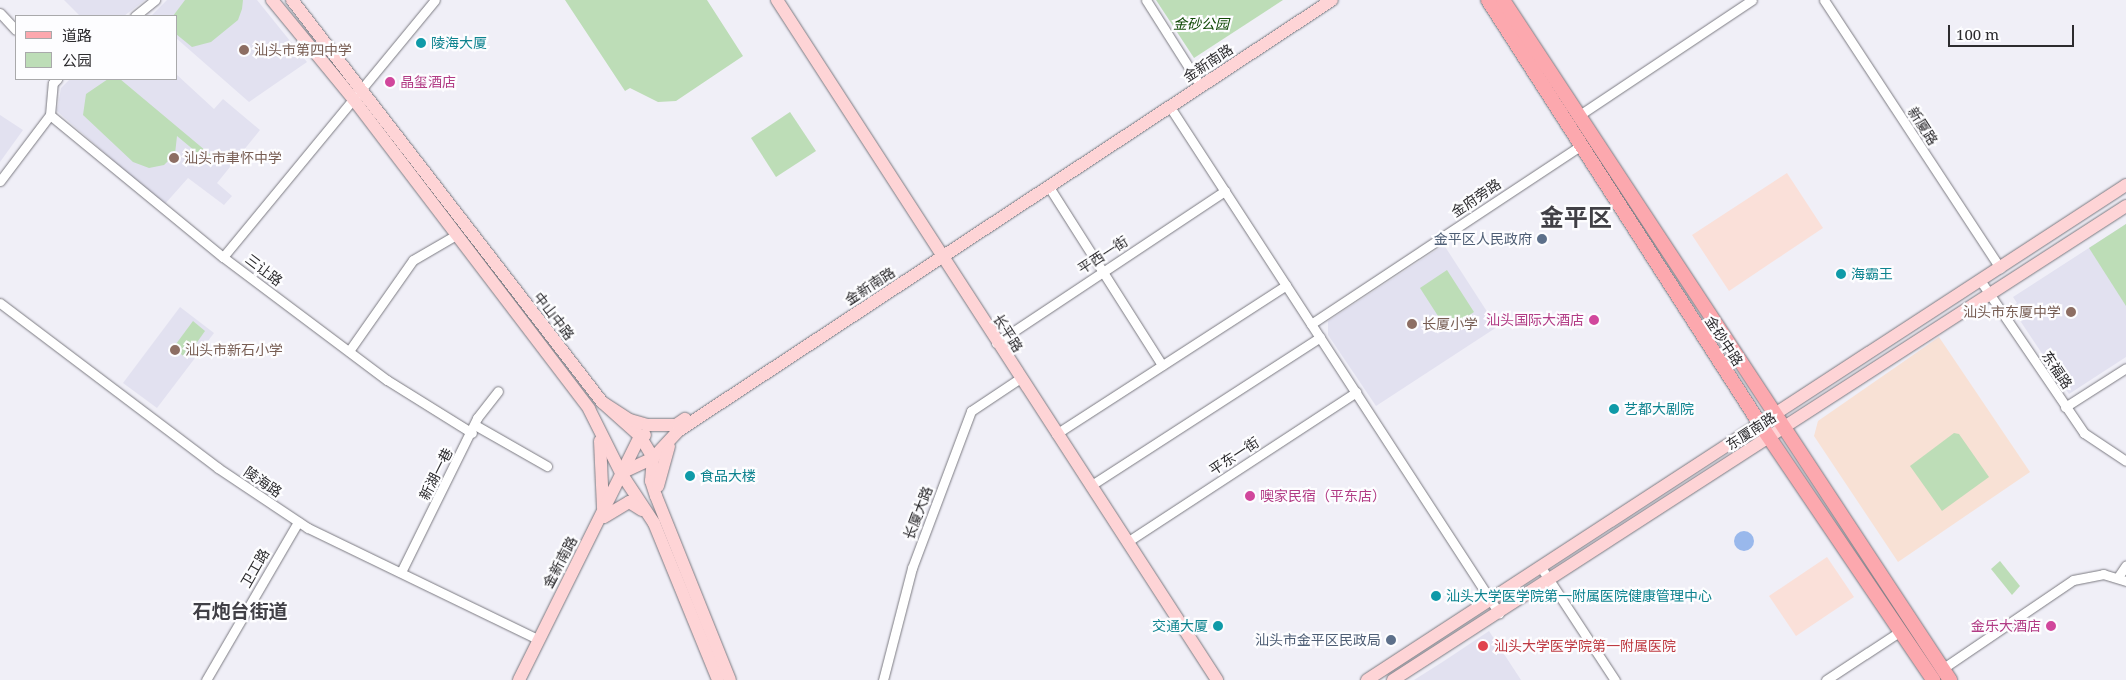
<!DOCTYPE html>
<meta charset="utf-8">
<style>
body{margin:0}
#map{position:relative;width:2126px;height:680px;overflow:hidden;background:#f0eff7;font-family:"Noto Serif","Noto Sans SC",serif}
div>[style]{position:absolute}
[style*='--x']{left:calc(var(--x)*1px);top:calc(var(--y)*1px);width:calc(var(--w)*1px);rotate:calc(var(--a)*1deg)}
.commercial>*{inset:0;background:#fae0d9}
.industrial>*{inset:0;background:#f8e1d5}
.built>*{inset:0;background:#e2e1f0}
.green>*{inset:0;background:#bdddb7}
.water>*{inset:0;background:#99b8ec}
.round{border-radius:50%}
.roads{filter:drop-shadow(0 0 1px #7b7a81) drop-shadow(0 0 1px #7b7a81)}
.street>*{height:9px;margin:-4.5px;padding:0 4.5px;transform-origin:4.5px;border-radius:4.5px;background:#fff}
.secondary>*{height:12px;margin:-6px;padding:0 6px;transform-origin:6px;border-radius:6px;background:#fed4d6}
.primary>*{height:14px;margin:-7px;padding:0 7px;transform-origin:7px;border-radius:7px;background:#fca8ae}
.dots>*{width:14px;height:14px;translate:-50% -50%;box-sizing:border-box;border:2px solid #fdfdff;border-radius:50%}
span{translate:-50% -50%;white-space:nowrap;text-align:center;line-height:1.15;-webkit-text-stroke:4.5px #fdfdff;paint-order:stroke}
.park-label{font-size:14px;color:#104906;font-style:italic}
.culture-label{font-size:14px;color:#0d838f}
.left{translate:0 -50%;text-align:left}
.right{translate:-100% -50%;text-align:right}
.education-label{font-size:14px;color:#785e54}
.street-label{font-size:14px;color:#2c2b2e}
.hotel-label{font-size:14px;color:#b23c85}
.service-label{font-size:14px;color:#4e5e75}
.health-label{font-size:14px;color:#be3a42}
.district-label{font-size:19px;color:#414046;font-weight:700}
.town-label{font-size:24px;color:#414046;font-weight:700}
.legend{position:absolute;left:15px;top:15px;width:162px;height:65px;box-sizing:border-box;background:#fdfdff;border:1px solid #a9a9ab;margin:0;padding:6px 9px;list-style:none;font-size:15px;color:#2c2b2e}
.legend li{display:flex;align-items:center;gap:10px;height:25px}
.legend b{width:25px;border:1px solid #a9a9ab}
.scale{position:absolute;left:1948px;top:25px;width:126px;height:22px;box-sizing:border-box;border:2px solid #2c2b2e;border-top:0;padding-left:6px;font-size:15px;line-height:18px;white-space:nowrap;color:#2c2b2e;-webkit-text-stroke:4px #fdfdff;paint-order:stroke}
</style>
<div id="map">
<div class="commercial">
<i style="clip-path:polygon(1787px 173px,1823px 228px,1729px 291px,1692px 235px)"></i>
<i style="clip-path:polygon(1827px 557px,1854px 597px,1796px 636px,1769px 596px)"></i>
</div>
<div class="industrial">
<i style="clip-path:polygon(1939px 337px,2030px 472px,1898px 562px,1814px 436px,1818px 421px)"></i>
</div>
<div class="built">
<i style="clip-path:polygon(64px 0,145px 0,124px 16px,80px 16px)"></i>
<i style="clip-path:polygon(167px 0,257px 0,307px 62px,249px 102px,176px 38px,176px 16px,151px 16px)"></i>
<i style="clip-path:polygon(176px 74px,214px 109px,223px 99px,260px 130px,217px 183px,232px 196px,224px 205px,188px 178px,164px 205px,57px 111px,61px 88px,70px 79px,176px 79px)"></i>
<i style="clip-path:polygon(0 115px,23px 130px,0 162px)"></i>
<i style="clip-path:polygon(2126px 224px,2126px 357px,2069px 394px,2011px 307px,2017px 303px,2013px 297px)"></i>
<i style="clip-path:polygon(1444px 245px,1497px 327px,1376px 406px,1328px 335px,1328px 321px)"></i>
<i style="clip-path:polygon(180px 307px,214px 333px,157px 408px,123px 383px)"></i>
<i style="clip-path:polygon(1489px 631px,1521px 680px,1414px 680px,1444px 661px)"></i>
</div>
<div class="green">
<i style="clip-path:polygon(185px 0,243px 0,242px 9px,238px 20px,211px 42px,192px 47px,176px 34px,176px 16px,173px 16px)"></i>
<i style="clip-path:polygon(565px 0,707px 0,743px 56px,676px 101px,658px 102px,630px 88px,625px 91px)"></i>
<i style="clip-path:polygon(1156px 0,1283px 0,1194px 58px)"></i>
<i style="clip-path:polygon(108px 79px,120px 79px,212px 156px,207px 161px,177px 136px,175px 154px,164px 165px,149px 168px,133px 162px,83px 115px,86px 94px)"></i>
<i style="clip-path:polygon(790px 112px,816px 151px,776px 177px,751px 138px)"></i>
<i style="clip-path:polygon(2126px 224px,2126px 306px,2089px 248px)"></i>
<i style="clip-path:polygon(1447px 270px,1474px 312px,1447px 330px,1420px 288px)"></i>
<i style="clip-path:polygon(193px 321px,205px 331px,186px 358px,173px 348px)"></i>
<i style="clip-path:polygon(1954px 433px,1959px 434px,1989px 477px,1942px 511px,1910px 466px)"></i>
<i style="clip-path:polygon(2000px 561px,2020px 586px,2012px 595px,1991px 569px)"></i>
</div>
<div class="water">
<i class="round" style="left:1734px;top:531px;width:20px;height:20px"></i>
</div>
<div class="roads">
<div class="street">
<i style="--x:1146;--y:0;--w:97;--a:57.6"></i>
<i style="--x:1824;--y:0;--w:321;--a:56.7"></i>
<i style="--x:0;--y:13;--w:23;--a:47"></i>
<i style="--x:135;--y:16;--w:26;--a:-39"></i>
<i style="--x:1170;--y:107;--w:604;--a:56.97"></i>
<i style="--x:50;--y:115;--w:224;--a:39.4"></i>
<i style="--x:223;--y:257;--w:205;--a:36.9"></i>
<i style="--x:387;--y:380;--w:100;--a:31.9"></i>
<i style="--x:1578;--y:116;--w:209;--a:-33.7"></i>
<i style="--x:0;--y:181;--w:83;--a:-52.9"></i>
<i style="--x:50;--y:115;--w:32;--a:-85"></i>
<i style="--x:53;--y:83;--w:6;--a:-45"></i>
<i style="--x:1049;--y:187;--w:211;--a:57.6"></i>
<i style="--x:223;--y:257;--w:333;--a:-50.5"></i>
<i style="--x:1980;--y:280;--w:185;--a:55.8"></i>
<i style="--x:2084;--y:433;--w:50;--a:33.7"></i>
<i style="--x:0;--y:303;--w:273;--a:37.1"></i>
<i style="--x:218;--y:468;--w:108;--a:33.7"></i>
<i style="--x:308;--y:528;--w:255;--a:25.8"></i>
<i style="--x:1311;--y:324;--w:324;--a:-33.5"></i>
<i style="--x:996;--y:343;--w:275;--a:-33.6"></i>
<i style="--x:349;--y:351;--w:111;--a:-54.9"></i>
<i style="--x:413;--y:260;--w:50;--a:-30.2"></i>
<i style="--x:2065;--y:407;--w:72;--a:-32.6"></i>
<i style="--x:475;--y:425;--w:83;--a:29.7"></i>
<i style="--x:1056;--y:434;--w:274;--a:-32.9"></i>
<i style="--x:1090;--y:486;--w:274;--a:-32.9"></i>
<i style="--x:1127;--y:542;--w:274;--a:-33.2"></i>
<i style="--x:1542;--y:569;--w:133;--a:56.7"></i>
<i style="--x:401;--y:572;--w:172;--a:-63.7"></i>
<i style="--x:477;--y:418;--w:34;--a:-52"></i>
<i style="--x:2118;--y:577;--w:14;--a:-56"></i>
<i style="--x:1942;--y:669;--w:158;--a:-34.2"></i>
<i style="--x:2073;--y:580;--w:31;--a:-11"></i>
<i style="--x:2103;--y:574;--w:24;--a:17"></i>
<i style="--x:206;--y:680;--w:183;--a:-59.8"></i>
<i style="--x:883;--y:680;--w:116;--a:-75.5"></i>
<i style="--x:912;--y:568;--w:168;--a:-69.4"></i>
<i style="--x:971;--y:411;--w:54;--a:-33.7"></i>
<i style="--x:1826;--y:680;--w:87;--a:-33.3"></i>
</div>
<div class="secondary">
<i style="--x:272;--y:0;--w:129;--a:50.6"></i>
<i style="--x:354;--y:100;--w:388;--a:52.7"></i>
<i style="--x:589;--y:409;--w:72;--a:63.4"></i>
<i style="--x:621;--y:473;--w:60;--a:56.6"></i>
<i style="--x:654;--y:523;--w:170;--a:67.8"></i>
<i style="--x:292;--y:0;--w:508;--a:52.36"></i>
<i style="--x:602;--y:402;--w:51;--a:41.8"></i>
<i style="--x:640;--y:436;--w:26;--a:59"></i>
<i style="--x:653;--y:458;--w:23;--a:95"></i>
<i style="--x:651;--y:481;--w:16;--a:72"></i>
<i style="--x:656;--y:496;--w:198;--a:68.1"></i>
<i style="--x:777;--y:0;--w:810;--a:57.09"></i>
<i style="--x:602;--y:402;--w:33;--a:33"></i>
<i style="--x:630;--y:420;--w:19;--a:16"></i>
<i style="--x:648;--y:425;--w:28;--a:0"></i>
<i style="--x:676;--y:425;--w:11;--a:-34"></i>
<i style="--x:600;--y:441;--w:67;--a:87.4"></i>
<i style="--x:621;--y:473;--w:35;--a:-25"></i>
<i style="--x:653;--y:458;--w:37;--a:-47"></i>
<i style="--x:678;--y:431;--w:783;--a:-33.39"></i>
<i style="--x:658;--y:486;--w:41;--a:-74.6"></i>
<i style="--x:604;--y:517;--w:29;--a:-31"></i>
<i style="--x:629;--y:502;--w:15;--a:32"></i>
<i style="--x:519;--y:680;--w:272;--a:-63.6"></i>
<i style="--x:640;--y:436;--w:5;--a:-11"></i>
<i style="--x:1367;--y:680;--w:906;--a:-33.11"></i>
<i style="--x:1393;--y:680;--w:873;--a:-32.89"></i>
</div>
<div class="primary">
<i style="--x:1488;--y:0;--w:504;--a:57.32"></i>
<i style="--x:1760;--y:424;--w:309;--a:55.9"></i>
<i style="--x:1503;--y:0;--w:814;--a:56.68"></i>
</div>
</div>
<div class="dots">
<i style="left:421px;top:43px;background:#0f9aa8"></i>
<i style="left:244px;top:50px;background:#8d6e63"></i>
<i style="left:390px;top:82px;background:#d1479c"></i>
<i style="left:174px;top:158px;background:#8d6e63"></i>
<i style="left:1542px;top:239px;background:#5c6f8a"></i>
<i style="left:1841px;top:274px;background:#0f9aa8"></i>
<i style="left:2071px;top:312px;background:#8d6e63"></i>
<i style="left:1594px;top:320px;background:#d1479c"></i>
<i style="left:1412px;top:324px;background:#8d6e63"></i>
<i style="left:175px;top:350px;background:#8d6e63"></i>
<i style="left:1614px;top:409px;background:#0f9aa8"></i>
<i style="left:690px;top:476px;background:#0f9aa8"></i>
<i style="left:1250px;top:496px;background:#d1479c"></i>
<i style="left:1436px;top:596px;background:#0f9aa8"></i>
<i style="left:1218px;top:626px;background:#0f9aa8"></i>
<i style="left:2051px;top:626px;background:#d1479c"></i>
<i style="left:1391px;top:640px;background:#5c6f8a"></i>
<i style="left:1483px;top:646px;background:#e0444e"></i>
</div>
<div class="park-label">
<span style="left:1201px;top:24px">金砂公园</span>
</div>
<div class="culture-label">
<span class="left" style="left:431px;top:43px">陵海大厦</span>
<span class="left" style="left:1851px;top:274px">海霸王</span>
<span class="left" style="left:1624px;top:409px">艺都大剧院</span>
<span class="left" style="left:700px;top:476px">食品大楼</span>
<span class="left" style="left:1446px;top:596px">汕头大学医学院第一附属医院健康管理中心</span>
<span class="right" style="left:1208px;top:626px">交通大厦</span>
</div>
<div class="education-label">
<span class="left" style="left:254px;top:50px">汕头市第四中学</span>
<span class="left" style="left:184px;top:158px">汕头市聿怀中学</span>
<span class="right" style="left:2061px;top:312px">汕头市东厦中学</span>
<span class="left" style="left:1422px;top:324px">长厦小学</span>
<span class="left" style="left:185px;top:350px">汕头市新石小学</span>
</div>
<div class="street-label">
<span style="left:1208px;top:63px;rotate:-33deg">金新南路</span>
<span style="left:1923px;top:126px;rotate:57deg">新厦路</span>
<span style="left:1476px;top:198px;rotate:-34deg">金府旁路</span>
<span style="left:1103px;top:255px;rotate:-33deg">平西一街</span>
<span style="left:264px;top:270px;rotate:37deg">三让路</span>
<span style="left:870px;top:286px;rotate:-33deg">金新南路</span>
<span style="left:554px;top:316px;rotate:52deg">中山中路</span>
<span style="left:1008px;top:333px;rotate:57deg">长平路</span>
<span style="left:1724px;top:341px;rotate:57deg">金砂中路</span>
<span style="left:2057px;top:370px;rotate:56deg">东福路</span>
<span style="left:1751px;top:431px;rotate:-33deg">东厦南路</span>
<span style="left:1234px;top:456px;rotate:-33deg">平东一街</span>
<span style="left:436px;top:474px;rotate:-63deg">新湖一巷</span>
<span style="left:263px;top:482px;rotate:34deg">陵海路</span>
<span style="left:918px;top:513px;rotate:-69deg">长厦大路</span>
<span style="left:560px;top:562px;rotate:-62deg">金新南路</span>
<span style="left:255px;top:568px;rotate:-60deg">卫工路</span>
</div>
<div class="hotel-label">
<span class="left" style="left:400px;top:82px">晶玺酒店</span>
<span class="right" style="left:1584px;top:320px">汕头国际大酒店</span>
<span class="left" style="left:1260px;top:496px">噢家民宿（平东店）</span>
<span class="right" style="left:2041px;top:626px">金乐大酒店</span>
</div>
<div class="service-label">
<span class="right" style="left:1532px;top:239px">金平区人民政府</span>
<span class="right" style="left:1381px;top:640px">汕头市金平区民政局</span>
</div>
<div class="health-label">
<span class="left" style="left:1494px;top:646px">汕头大学医学院第一附属医院</span>
</div>
<div class="district-label">
<span style="left:240px;top:612px">石炮台街道</span>
</div>
<div class="town-label">
<span style="left:1576px;top:217px">金平区</span>
</div>
<ul class="legend">
<li><b style="height:6px;background:#fca8ae"></b>道路</li>
<li><b style="height:14px;background:#bdddb7"></b>公园</li>
</ul>
<div class="scale">100 m</div>
</div>
